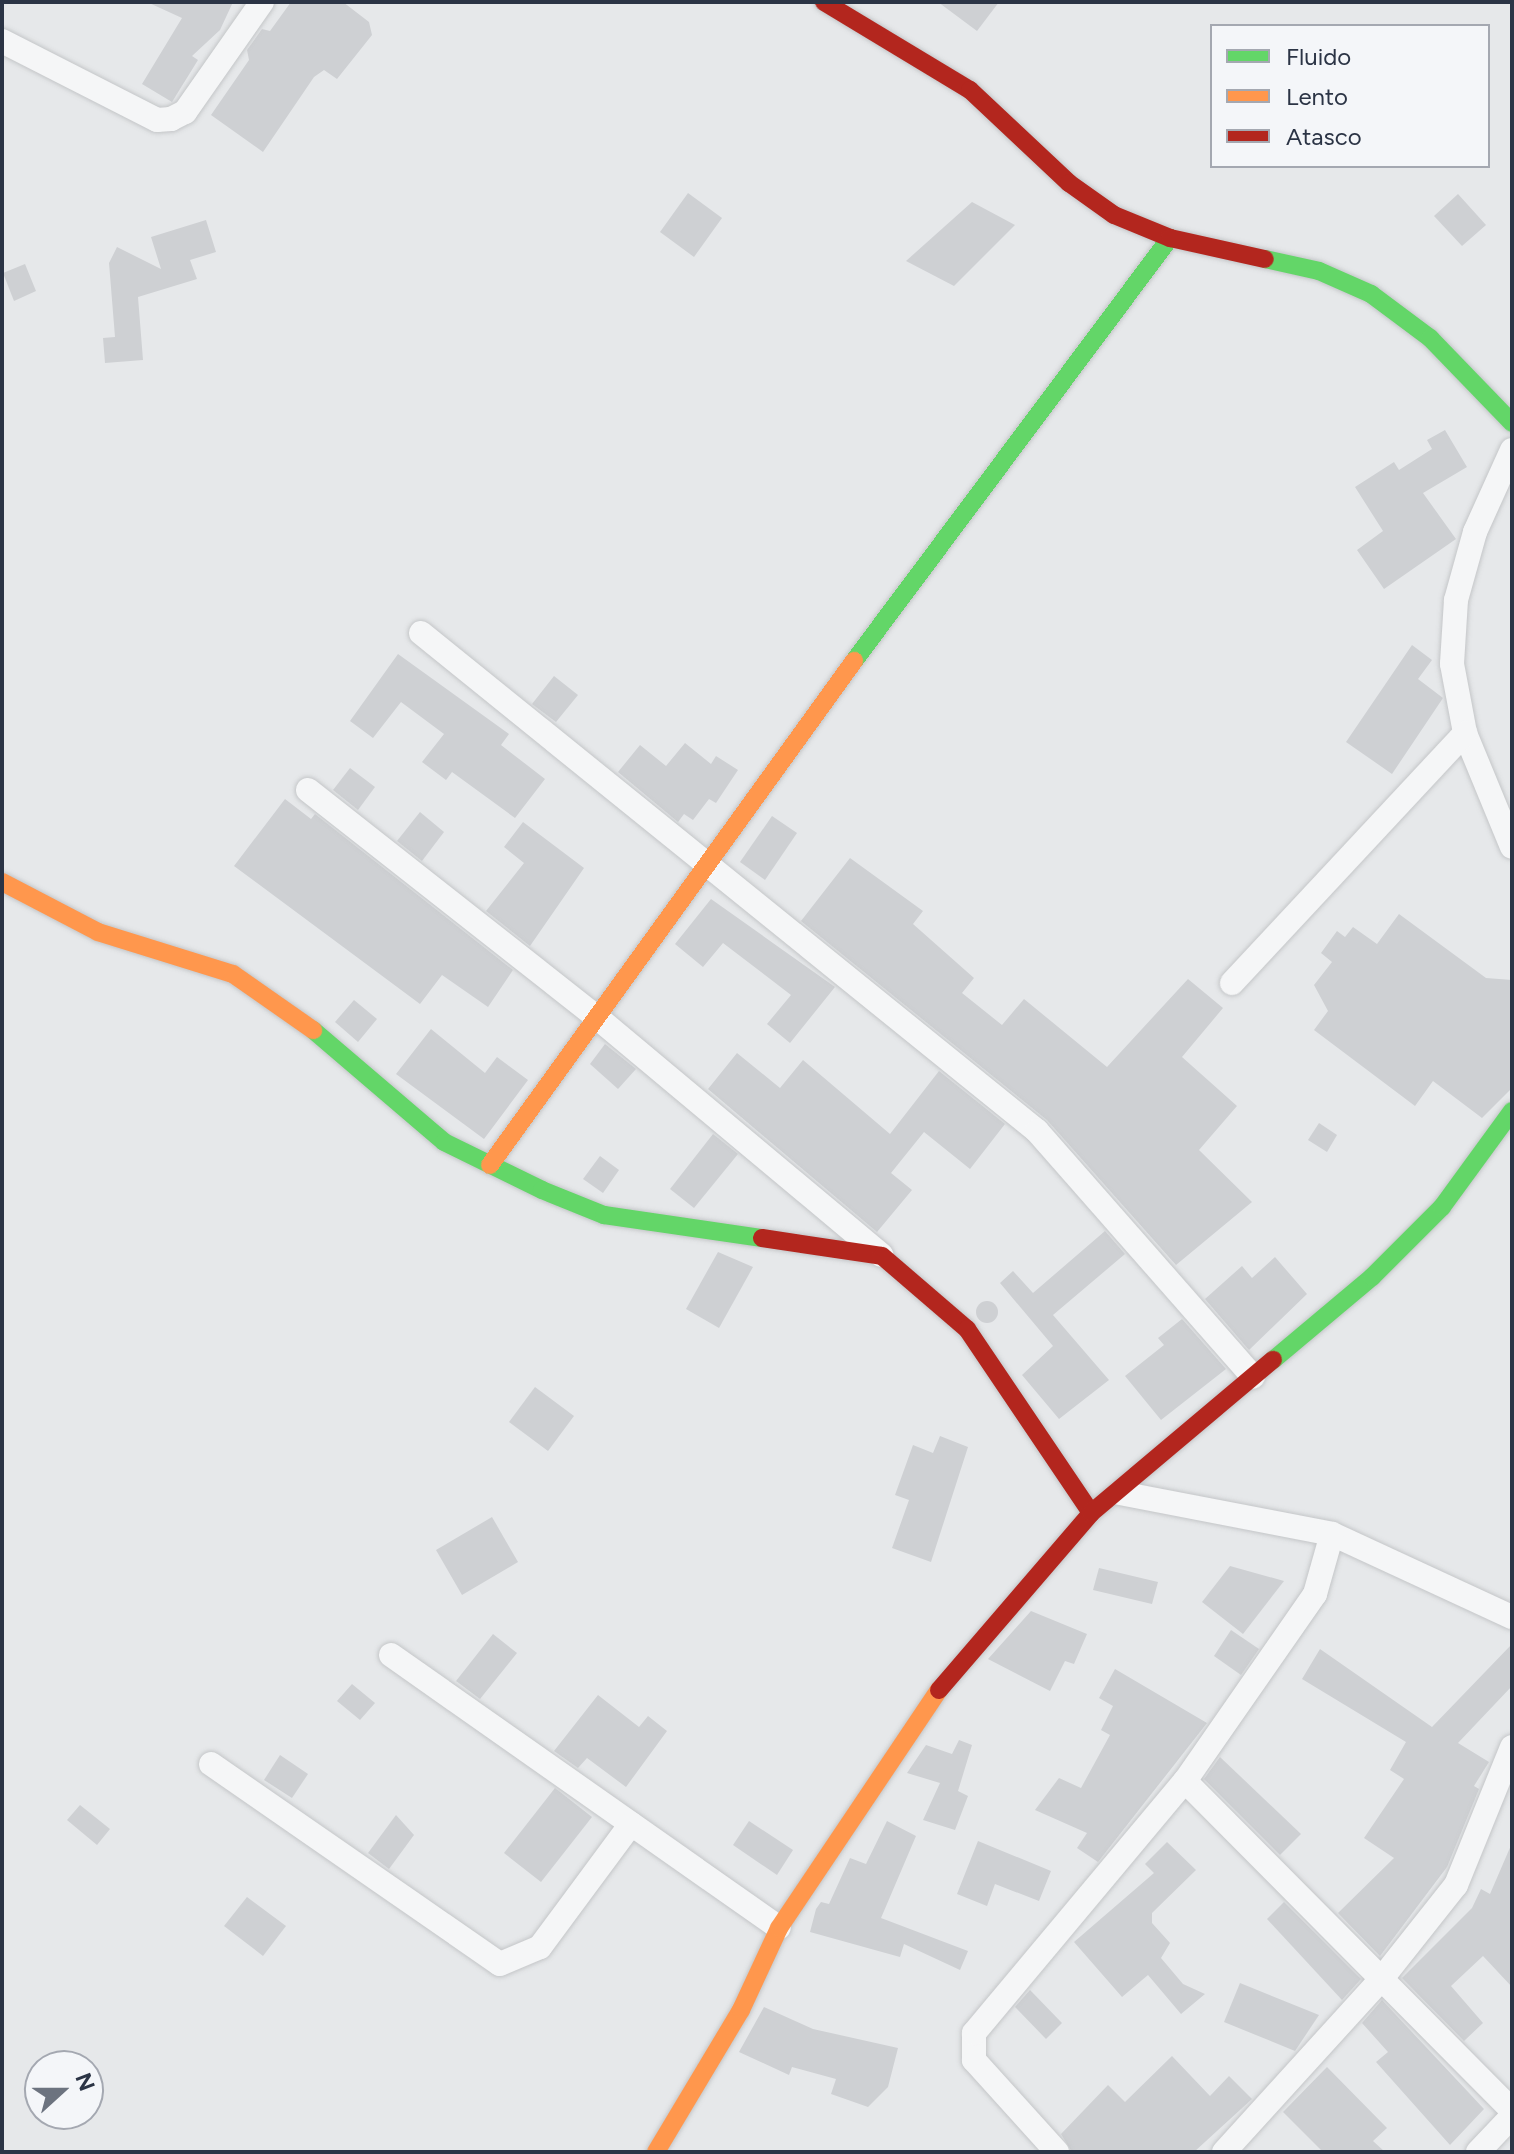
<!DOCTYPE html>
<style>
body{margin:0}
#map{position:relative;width:1514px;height:2154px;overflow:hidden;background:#e6e8ea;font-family:Figtree,sans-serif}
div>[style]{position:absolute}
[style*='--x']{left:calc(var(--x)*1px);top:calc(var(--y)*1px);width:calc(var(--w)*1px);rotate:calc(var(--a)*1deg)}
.building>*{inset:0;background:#ced0d3}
.round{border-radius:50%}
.roads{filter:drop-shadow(0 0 2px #c4c6c8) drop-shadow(0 0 2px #c4c6c8)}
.street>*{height:24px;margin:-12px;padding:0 12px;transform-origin:12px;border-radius:12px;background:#f5f6f7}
.fast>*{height:18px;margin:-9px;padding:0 9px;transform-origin:9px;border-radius:9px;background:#63d668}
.slow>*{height:18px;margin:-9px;padding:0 9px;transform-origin:9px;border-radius:9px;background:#ff974d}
.jam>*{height:18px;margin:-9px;padding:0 9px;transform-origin:9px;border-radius:9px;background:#b3261e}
span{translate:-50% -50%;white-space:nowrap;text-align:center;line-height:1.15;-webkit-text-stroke:6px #f4f6f9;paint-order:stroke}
.frame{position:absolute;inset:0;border:4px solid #2b3445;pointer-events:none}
.legend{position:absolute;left:1210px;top:24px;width:280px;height:144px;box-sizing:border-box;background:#f4f6f9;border:2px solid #a4a8b1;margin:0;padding:10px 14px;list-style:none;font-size:24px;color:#2b3445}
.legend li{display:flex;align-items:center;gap:16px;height:40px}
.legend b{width:40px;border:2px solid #a4a8b1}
.north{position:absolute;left:24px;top:2050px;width:80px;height:80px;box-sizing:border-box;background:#f4f6f9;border:2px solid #a4a8b1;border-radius:50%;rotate:69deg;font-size:22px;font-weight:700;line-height:32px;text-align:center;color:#2b3445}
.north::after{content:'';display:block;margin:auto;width:28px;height:36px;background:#6c737f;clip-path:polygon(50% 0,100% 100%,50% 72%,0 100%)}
</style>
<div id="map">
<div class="building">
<i style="clip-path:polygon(147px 2px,233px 2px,220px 30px,192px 56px,198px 60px,172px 102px,142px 84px,182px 18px)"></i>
<i style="clip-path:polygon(291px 2px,343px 2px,369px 22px,372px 35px,337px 79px,324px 70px,314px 77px,263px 152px,211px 115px,249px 60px,247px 50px,262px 29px,270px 31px)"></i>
<i style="clip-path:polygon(938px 2px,999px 2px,977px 31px)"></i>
<i style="clip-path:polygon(688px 193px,722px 218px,694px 257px,660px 232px)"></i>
<i style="clip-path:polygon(1458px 194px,1486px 225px,1462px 246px,1434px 216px)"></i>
<i style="clip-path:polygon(972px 202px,1015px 225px,954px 286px,906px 261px)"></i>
<i style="clip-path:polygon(206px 220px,216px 252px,190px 260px,197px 279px,138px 297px,143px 360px,105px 363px,103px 338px,115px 337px,109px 263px,117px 247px,161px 269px,151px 237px)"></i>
<i style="clip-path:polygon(25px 264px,36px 291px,14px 301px,3px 273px)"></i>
<i style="clip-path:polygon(1445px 430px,1467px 467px,1423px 493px,1456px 539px,1384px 589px,1357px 550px,1383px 531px,1355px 487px,1394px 462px,1399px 470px,1432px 449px,1427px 440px)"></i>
<i style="clip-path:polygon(1412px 645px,1432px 660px,1418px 679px,1443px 698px,1392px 774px,1346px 742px)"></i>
<i style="clip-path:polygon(398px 654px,509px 734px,501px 745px,545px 779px,515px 818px,452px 772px,446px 780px,422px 762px,444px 734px,401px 702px,373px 738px,350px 721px)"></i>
<i style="clip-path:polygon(554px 676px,578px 695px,556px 722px,532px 704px)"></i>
<i style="clip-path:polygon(685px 743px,711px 764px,716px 756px,738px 770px,716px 803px,709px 799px,693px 820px,684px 814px,678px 822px,618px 772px,640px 745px,666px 766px)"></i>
<i style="clip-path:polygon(350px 768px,375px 787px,358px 810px,333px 790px)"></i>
<i style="clip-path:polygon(285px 799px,311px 819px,315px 814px,513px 970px,488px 1007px,442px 975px,420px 1004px,234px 866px)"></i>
<i style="clip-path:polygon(420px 812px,444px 832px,422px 861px,397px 841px)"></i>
<i style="clip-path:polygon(772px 816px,797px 833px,765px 880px,740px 862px)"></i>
<i style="clip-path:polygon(523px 822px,584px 868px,530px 946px,486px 911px,524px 863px,504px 847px)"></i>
<i style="clip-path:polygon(850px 858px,923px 911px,913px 924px,974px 978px,962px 993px,1002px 1025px,1024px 999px,1107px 1067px,1188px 979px,1223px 1008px,1182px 1057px,1237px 1106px,1199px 1150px,1252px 1202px,1176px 1265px,1047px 1120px,801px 921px)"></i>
<i style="clip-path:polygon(711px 899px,835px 987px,790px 1043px,767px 1024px,791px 995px,723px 943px,703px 967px,675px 944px)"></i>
<i style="clip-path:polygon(1399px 914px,1486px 978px,1512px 980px,1512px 1088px,1482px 1118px,1433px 1081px,1415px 1106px,1314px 1030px,1328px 1011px,1314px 985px,1332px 962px,1321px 953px,1337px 931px,1345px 937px,1353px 927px,1377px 944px)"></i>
<i style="clip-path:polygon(354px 1000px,377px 1019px,358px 1042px,335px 1022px)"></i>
<i style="clip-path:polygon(431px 1029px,485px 1073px,497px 1057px,528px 1080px,484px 1139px,396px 1074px)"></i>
<i style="clip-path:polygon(605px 1044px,636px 1069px,618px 1089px,590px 1064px)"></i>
<i style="clip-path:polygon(737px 1053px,780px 1088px,803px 1060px,890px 1134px,939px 1071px,1005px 1124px,970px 1169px,924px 1132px,891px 1173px,912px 1190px,877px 1232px,708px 1089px)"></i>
<i style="clip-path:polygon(1319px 1123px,1337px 1135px,1327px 1152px,1308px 1140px)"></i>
<i style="clip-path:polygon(713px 1134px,738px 1154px,694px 1208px,670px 1189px)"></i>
<i style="clip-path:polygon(600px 1156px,619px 1170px,603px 1193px,583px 1179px)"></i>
<i style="clip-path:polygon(1105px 1231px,1125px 1254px,1053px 1315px,1109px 1380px,1059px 1419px,1022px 1375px,1053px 1346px,1000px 1283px,1013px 1271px,1033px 1293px)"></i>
<i style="clip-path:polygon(718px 1252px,753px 1267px,719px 1328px,686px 1309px)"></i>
<i style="clip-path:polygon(1275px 1257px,1307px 1294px,1249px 1350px,1205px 1299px,1242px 1266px,1252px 1278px)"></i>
<i class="round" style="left:976px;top:1301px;width:22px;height:22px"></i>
<i style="clip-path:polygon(1182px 1319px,1226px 1369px,1161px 1420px,1125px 1376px,1164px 1345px,1158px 1338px)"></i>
<i style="clip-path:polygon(535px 1387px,574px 1416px,548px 1451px,509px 1422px)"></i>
<i style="clip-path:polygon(940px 1436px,968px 1447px,931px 1562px,892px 1548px,909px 1500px,895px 1495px,913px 1445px,933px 1453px)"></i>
<i style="clip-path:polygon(492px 1517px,518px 1562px,462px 1595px,436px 1550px)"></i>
<i style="clip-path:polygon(1230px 1566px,1284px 1581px,1243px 1634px,1202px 1602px)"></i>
<i style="clip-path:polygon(1099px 1568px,1158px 1582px,1152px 1604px,1093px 1590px)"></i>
<i style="clip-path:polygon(1031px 1611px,1087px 1634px,1074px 1664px,1065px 1661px,1050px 1691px,988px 1659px)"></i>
<i style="clip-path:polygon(1231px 1630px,1259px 1649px,1241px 1675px,1214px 1656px)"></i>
<i style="clip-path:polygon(493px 1634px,517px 1653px,480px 1699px,456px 1681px)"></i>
<i style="clip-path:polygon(1512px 1644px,1512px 1686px,1458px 1743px,1489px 1762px,1474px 1786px,1479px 1789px,1447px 1867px,1380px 1956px,1338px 1913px,1394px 1858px,1364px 1838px,1404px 1779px,1390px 1770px,1406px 1742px,1302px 1679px,1320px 1649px,1432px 1727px)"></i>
<i style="clip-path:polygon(1115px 1669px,1207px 1723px,1098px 1862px,1077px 1848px,1087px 1833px,1035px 1810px,1059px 1778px,1081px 1788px,1110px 1735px,1101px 1730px,1113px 1706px,1099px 1698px)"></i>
<i style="clip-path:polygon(352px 1684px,375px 1703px,360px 1720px,337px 1701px)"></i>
<i style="clip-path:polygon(598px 1695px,639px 1727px,648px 1716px,667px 1731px,626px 1787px,587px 1758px,578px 1768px,554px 1751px)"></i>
<i style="clip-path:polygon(959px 1740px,972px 1745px,958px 1791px,968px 1796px,955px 1830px,923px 1820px,940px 1783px,907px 1773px,926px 1745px,952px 1754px)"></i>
<i style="clip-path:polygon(280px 1755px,308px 1774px,292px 1798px,264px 1780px)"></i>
<i style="clip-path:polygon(1220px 1757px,1301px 1834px,1280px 1855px,1204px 1779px)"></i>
<i style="clip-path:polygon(555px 1788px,592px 1817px,541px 1882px,504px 1853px)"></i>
<i style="clip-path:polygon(80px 1805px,110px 1829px,97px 1845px,67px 1820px)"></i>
<i style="clip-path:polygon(396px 1815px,414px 1835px,389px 1869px,368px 1853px)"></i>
<i style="clip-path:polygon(749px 1821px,793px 1850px,777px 1875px,733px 1845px)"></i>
<i style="clip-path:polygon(887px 1821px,916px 1836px,881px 1918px,968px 1951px,960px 1970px,904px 1944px,900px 1957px,810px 1932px,816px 1909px,821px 1902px,829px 1904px,850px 1858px,866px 1864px)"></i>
<i style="clip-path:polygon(978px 1841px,1051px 1871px,1039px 1901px,995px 1884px,987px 1906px,957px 1894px)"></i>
<i style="clip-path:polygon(1167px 1842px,1196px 1870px,1152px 1913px,1152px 1923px,1170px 1943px,1161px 1958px,1183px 1984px,1205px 1994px,1181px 2014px,1148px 1975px,1122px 1997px,1074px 1942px,1154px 1873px,1145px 1864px)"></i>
<i style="clip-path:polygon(1512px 1843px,1512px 1987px,1483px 1956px,1451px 1986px,1483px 2023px,1464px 2041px,1402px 1978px,1472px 1908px,1481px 1889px,1490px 1894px)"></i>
<i style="clip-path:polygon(247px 1897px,286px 1926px,263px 1956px,224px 1926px)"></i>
<i style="clip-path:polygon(1284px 1902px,1361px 1979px,1342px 2000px,1267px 1919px)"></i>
<i style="clip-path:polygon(1240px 1983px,1319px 2015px,1295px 2051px,1224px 2022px)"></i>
<i style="clip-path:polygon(1030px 1990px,1062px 2023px,1046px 2039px,1015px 2007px)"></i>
<i style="clip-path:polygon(1382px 2000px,1484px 2109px,1450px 2145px,1376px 2062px,1388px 2052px,1362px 2023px)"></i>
<i style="clip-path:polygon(764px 2007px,813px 2029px,898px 2048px,888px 2087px,868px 2107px,831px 2094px,836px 2079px,792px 2067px,789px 2075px,739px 2052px)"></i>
<i style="clip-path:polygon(1172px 2056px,1210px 2096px,1229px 2076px,1252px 2099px,1194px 2152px,1072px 2152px,1061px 2134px,1108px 2085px,1125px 2102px)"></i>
<i style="clip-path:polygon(1327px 2067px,1387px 2128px,1373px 2141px,1385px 2152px,1323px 2152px,1283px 2112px)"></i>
</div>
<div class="roads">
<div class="street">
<i style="--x:2;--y:41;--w:174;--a:27"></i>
<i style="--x:157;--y:120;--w:14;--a:-4"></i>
<i style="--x:171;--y:119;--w:16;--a:-27"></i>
<i style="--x:185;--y:112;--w:134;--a:-55"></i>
<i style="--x:1512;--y:450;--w:90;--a:114.3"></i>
<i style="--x:1475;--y:532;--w:71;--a:105.6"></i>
<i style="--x:1456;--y:600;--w:64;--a:93.6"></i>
<i style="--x:1452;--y:664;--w:70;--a:79.3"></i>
<i style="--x:1465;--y:733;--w:123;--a:67.6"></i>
<i style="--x:421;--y:633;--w:792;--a:38.95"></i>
<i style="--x:1037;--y:1131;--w:327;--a:48.7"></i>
<i style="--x:308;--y:790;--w:370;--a:38.2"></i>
<i style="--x:599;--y:1019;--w:368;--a:39.9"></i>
<i style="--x:1232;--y:983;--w:342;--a:-47"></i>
<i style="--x:1120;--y:1493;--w:216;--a:10.9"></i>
<i style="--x:1332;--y:1534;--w:198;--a:24.8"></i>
<i style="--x:391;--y:1655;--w:474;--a:35.1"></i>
<i style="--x:211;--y:1764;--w:351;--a:34.7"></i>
<i style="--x:500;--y:1964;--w:43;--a:-23"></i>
<i style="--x:540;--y:1947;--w:153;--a:-53.5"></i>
<i style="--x:1185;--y:1781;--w:464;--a:45.2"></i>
<i style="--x:1057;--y:2152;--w:124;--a:-132.1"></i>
<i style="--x:974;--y:2060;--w:27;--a:-90"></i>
<i style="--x:974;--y:2033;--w:329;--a:-50.1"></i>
<i style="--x:1185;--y:1781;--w:228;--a:-55.2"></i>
<i style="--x:1315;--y:1594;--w:62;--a:-74.2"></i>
<i style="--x:1224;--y:2152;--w:236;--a:-47.7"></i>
<i style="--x:1383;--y:1977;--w:117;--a:-51.6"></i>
<i style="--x:1456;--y:1885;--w:149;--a:-67.9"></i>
<i style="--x:1478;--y:2152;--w:50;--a:-46.6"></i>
</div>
<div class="fast">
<i style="--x:1265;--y:259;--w:55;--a:12.5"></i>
<i style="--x:1319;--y:271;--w:57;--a:23.9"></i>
<i style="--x:1371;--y:294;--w:74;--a:36.7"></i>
<i style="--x:1430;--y:338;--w:118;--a:46"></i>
<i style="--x:854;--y:661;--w:528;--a:-53.24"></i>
<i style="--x:313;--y:1030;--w:172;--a:40.5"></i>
<i style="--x:444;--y:1142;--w:109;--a:26.1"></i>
<i style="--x:542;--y:1190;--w:67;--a:22"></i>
<i style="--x:604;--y:1215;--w:160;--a:8.3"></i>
<i style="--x:1273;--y:1360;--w:129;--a:-40"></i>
<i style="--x:1372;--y:1277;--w:99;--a:-45"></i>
<i style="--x:1442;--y:1207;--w:119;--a:-53.9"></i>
</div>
<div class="slow">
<i style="--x:2;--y:882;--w:108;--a:27.5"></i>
<i style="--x:98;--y:932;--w:141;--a:17.3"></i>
<i style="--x:233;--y:974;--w:98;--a:35"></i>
<i style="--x:490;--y:1165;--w:622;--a:-54.16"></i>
<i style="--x:656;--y:2152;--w:165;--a:-59.1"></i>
<i style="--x:741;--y:2010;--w:90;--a:-65.1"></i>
<i style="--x:779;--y:1928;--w:287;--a:-56.1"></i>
</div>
<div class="jam">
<i style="--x:824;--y:2;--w:170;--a:31.1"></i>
<i style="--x:970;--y:90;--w:136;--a:43.2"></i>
<i style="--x:1069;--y:183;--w:55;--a:35.4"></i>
<i style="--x:1114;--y:215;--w:61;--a:22.3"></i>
<i style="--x:1170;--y:238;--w:97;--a:12.5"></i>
<i style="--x:762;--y:1238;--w:121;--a:8.5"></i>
<i style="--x:882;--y:1256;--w:112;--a:40.7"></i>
<i style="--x:967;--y:1329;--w:222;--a:56"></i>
<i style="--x:939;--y:1690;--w:233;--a:-49.3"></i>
<i style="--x:1091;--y:1513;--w:238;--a:-40.1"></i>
</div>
</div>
<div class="frame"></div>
<ul class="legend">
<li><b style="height:10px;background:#63d668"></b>Fluido</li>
<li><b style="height:10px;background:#ff974d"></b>Lento</li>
<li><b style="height:10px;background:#b3261e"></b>Atasco</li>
</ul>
<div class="north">N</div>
</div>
